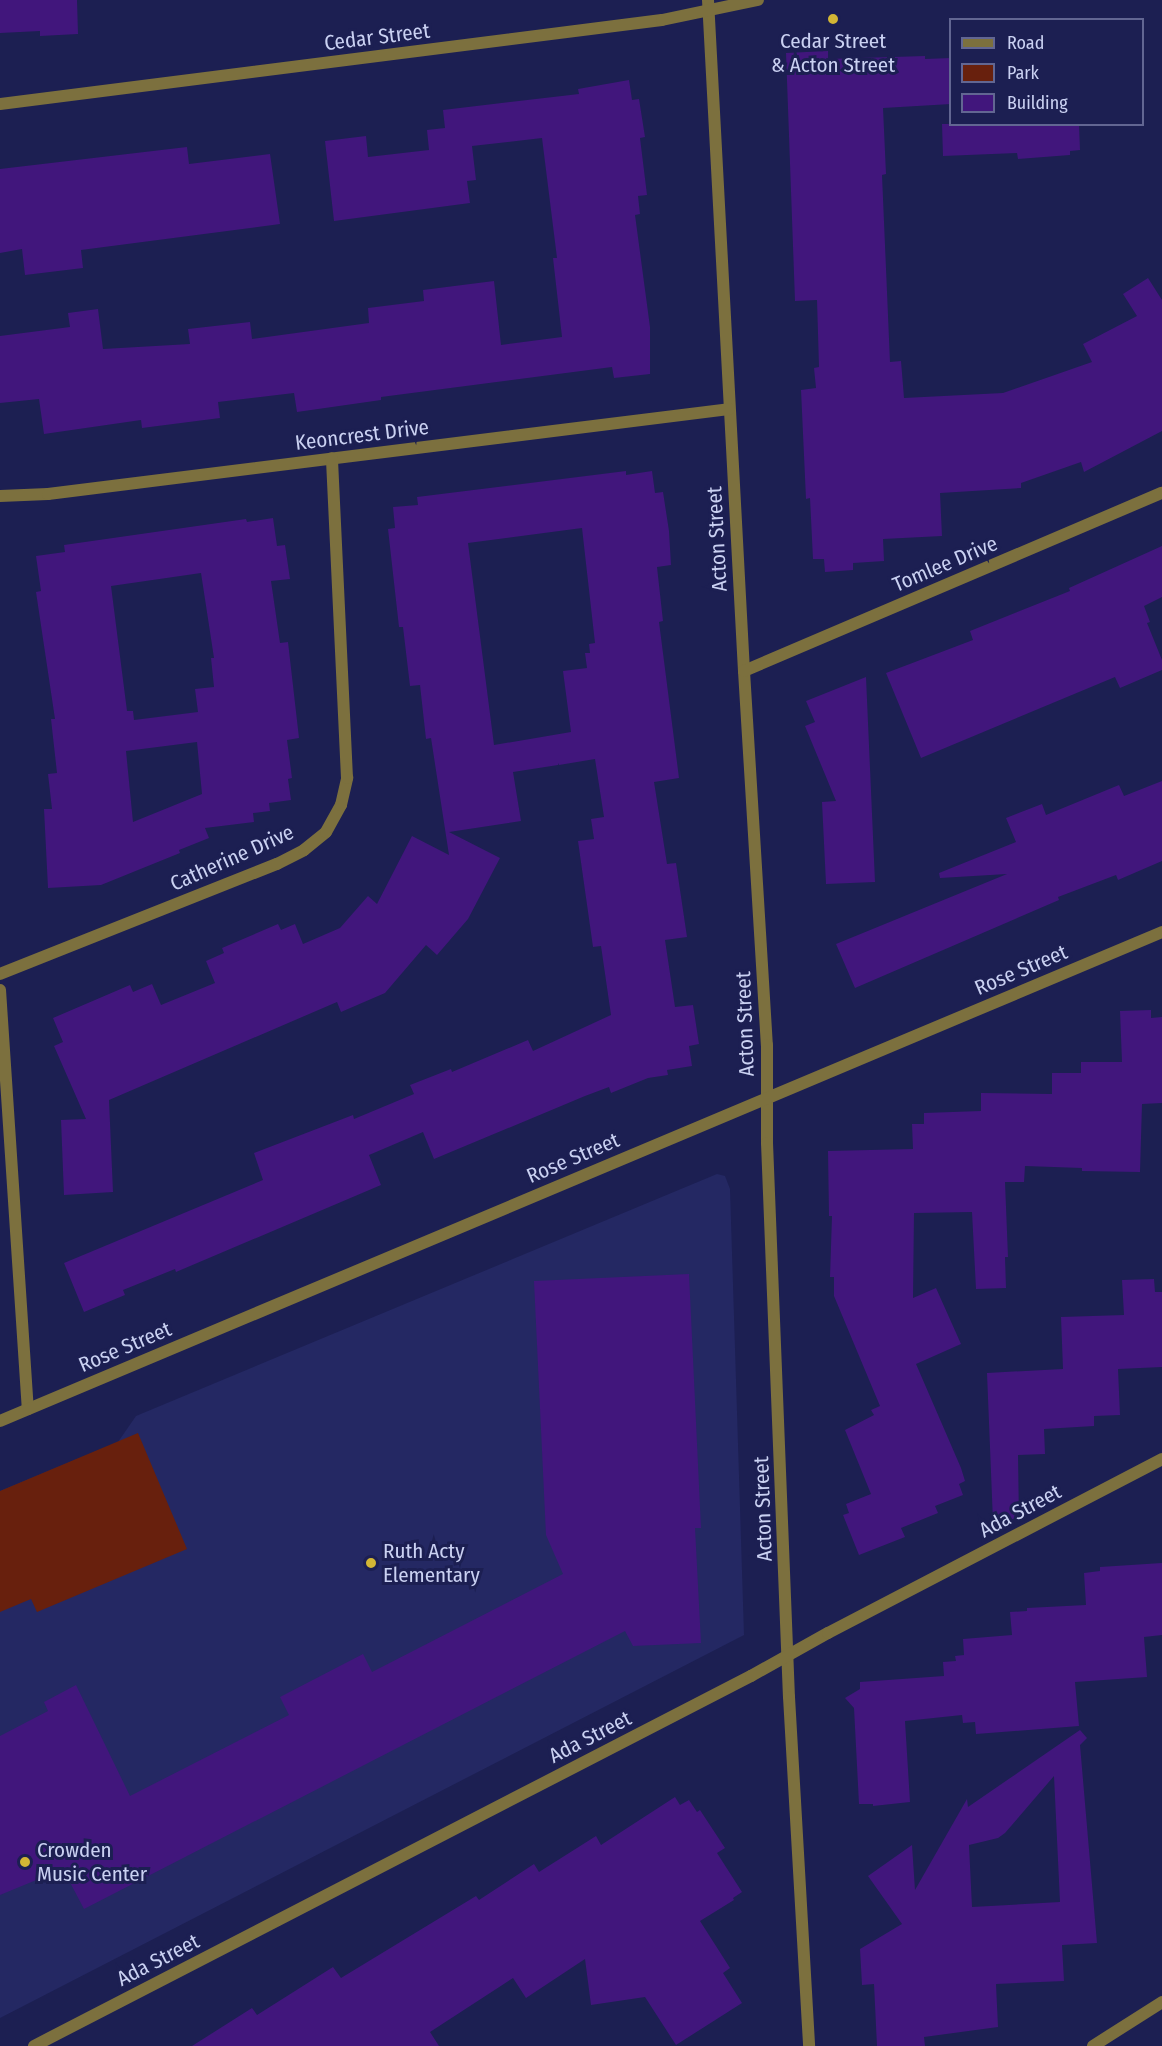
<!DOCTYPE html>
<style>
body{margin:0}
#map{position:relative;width:1162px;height:2046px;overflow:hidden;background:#1c1f52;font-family:"Fira Sans Condensed",sans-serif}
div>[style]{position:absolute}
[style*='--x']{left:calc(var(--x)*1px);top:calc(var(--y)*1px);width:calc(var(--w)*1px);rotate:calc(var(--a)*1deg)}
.built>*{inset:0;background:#242863}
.green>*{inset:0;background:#68200d}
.building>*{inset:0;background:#41167c}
.minor>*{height:12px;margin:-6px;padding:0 6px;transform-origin:6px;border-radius:6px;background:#7c703e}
.tertiary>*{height:12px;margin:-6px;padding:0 6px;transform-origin:6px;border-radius:6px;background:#7c703e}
.dots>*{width:16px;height:16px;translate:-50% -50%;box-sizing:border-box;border:3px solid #1c1f52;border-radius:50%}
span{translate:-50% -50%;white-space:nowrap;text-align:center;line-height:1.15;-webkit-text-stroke:6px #1c1f52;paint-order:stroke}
.street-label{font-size:21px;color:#cad1f2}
.poi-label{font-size:21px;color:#cad1f2}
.left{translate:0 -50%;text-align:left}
.legend{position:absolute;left:949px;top:18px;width:195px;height:108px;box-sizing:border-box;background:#1c1f52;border:2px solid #626692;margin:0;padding:8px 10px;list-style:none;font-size:18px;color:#cad1f2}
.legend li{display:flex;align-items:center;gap:12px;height:30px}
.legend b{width:30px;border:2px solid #626692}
</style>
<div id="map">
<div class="built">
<i style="clip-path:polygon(717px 1174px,725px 1176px,730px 1189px,744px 1635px,0 2018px,0 1491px,118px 1442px,136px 1416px)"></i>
</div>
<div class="green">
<i style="clip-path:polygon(138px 1433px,187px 1549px,37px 1612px,31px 1599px,0 1612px,0 1491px)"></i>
</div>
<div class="building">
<i style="clip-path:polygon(0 0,77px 0,78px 34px,40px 36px,40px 31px,0 33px)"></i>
<i style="clip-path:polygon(828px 51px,828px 59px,925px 56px,925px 59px,951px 58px,951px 104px,883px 108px,886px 174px,882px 175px,890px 362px,901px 361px,904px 398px,1003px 393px,1092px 362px,1083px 344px,1137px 316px,1123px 294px,1148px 278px,1162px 300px,1162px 431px,1084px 472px,1081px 462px,1021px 483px,1021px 488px,940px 493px,942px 536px,883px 539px,884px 561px,853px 563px,853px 570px,825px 572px,824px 559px,813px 559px,810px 498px,806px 499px,801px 390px,816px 388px,814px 368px,819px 367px,817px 300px,795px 301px,786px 53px)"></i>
<i style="clip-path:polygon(629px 80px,632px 100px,639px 99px,645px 137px,640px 138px,647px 195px,638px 196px,640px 214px,635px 215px,650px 327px,650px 374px,614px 378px,612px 367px,381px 397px,381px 400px,297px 412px,294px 393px,218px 402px,220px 418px,142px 428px,141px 420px,44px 434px,39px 399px,0 403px,0 336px,70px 327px,68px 313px,98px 309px,103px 349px,190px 344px,188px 329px,250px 322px,252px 339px,369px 323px,368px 308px,424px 301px,423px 290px,494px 281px,501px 345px,562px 337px,553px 258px,557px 258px,542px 138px,472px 146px,476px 180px,467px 181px,470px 203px,334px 221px,325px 141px,366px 136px,368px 157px,429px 150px,427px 130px,445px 128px,443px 110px,579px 94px,578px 89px)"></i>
<i style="clip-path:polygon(942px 124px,1079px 124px,1080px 150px,1070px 151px,1070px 155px,1018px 159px,1017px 153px,943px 156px)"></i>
<i style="clip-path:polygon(187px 147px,189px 164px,270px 154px,280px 224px,81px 250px,83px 268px,25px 275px,22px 249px,0 253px,0 169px)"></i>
<i style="clip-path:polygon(evenodd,626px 471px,626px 475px,652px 471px,655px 493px,663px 492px,669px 531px,671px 565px,657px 567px,663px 621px,659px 622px,679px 778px,654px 782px,667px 864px,676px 863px,687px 937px,665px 940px,675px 1007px,693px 1005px,699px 1044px,689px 1046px,692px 1066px,667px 1070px,668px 1075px,648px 1078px,611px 1093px,609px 1087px,585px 1096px,434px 1159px,423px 1132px,369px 1155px,381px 1185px,176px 1272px,175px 1269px,123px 1290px,125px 1295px,84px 1312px,64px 1263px,263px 1180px,254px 1153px,353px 1115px,354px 1119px,414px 1094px,410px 1085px,451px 1069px,452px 1072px,528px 1040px,533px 1051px,611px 1015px,601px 946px,593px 947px,578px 841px,594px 839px,591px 819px,604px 817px,595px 759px,559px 765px,559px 763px,558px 765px,513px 772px,521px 821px,449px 832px,500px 858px,468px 919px,437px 955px,426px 945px,385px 993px,341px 1012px,337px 1002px,109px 1100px,113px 1192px,64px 1195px,61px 1120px,86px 1119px,54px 1046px,63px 1042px,53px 1018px,130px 985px,133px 992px,152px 984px,161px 1005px,215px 983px,206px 961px,224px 953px,222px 948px,278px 924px,281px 930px,295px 924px,303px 944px,340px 928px,368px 896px,377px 904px,412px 836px,449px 855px,431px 738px,426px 739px,420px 685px,410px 686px,403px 627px,399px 627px,388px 529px,395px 528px,393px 507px,418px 505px,417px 497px,626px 471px,582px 528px,595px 643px,589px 644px,590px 653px,585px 653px,587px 668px,563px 671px,571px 732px,494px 745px,468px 543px,582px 528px)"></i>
<i style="clip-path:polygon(evenodd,273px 518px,277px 546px,285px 545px,290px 579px,271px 581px,280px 643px,288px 642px,299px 738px,287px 740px,292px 778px,288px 779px,291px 800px,269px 803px,270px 811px,253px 813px,254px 822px,205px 828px,209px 838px,179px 850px,180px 853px,101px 885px,48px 888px,44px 809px,52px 809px,48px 774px,57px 773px,51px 719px,55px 719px,36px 592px,41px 591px,36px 556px,65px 552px,64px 545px,246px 519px,247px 522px,273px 518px,201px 573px,214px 658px,211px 658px,214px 687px,195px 689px,198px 712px,134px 720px,133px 711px,127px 711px,111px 586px,201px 573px,273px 518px,197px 742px,202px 794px,133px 822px,126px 751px,197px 742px)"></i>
<i style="clip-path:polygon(1162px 546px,1162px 597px,1144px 606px,1150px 622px,1147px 623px,1162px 660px,1162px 670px,1120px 688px,1115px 677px,921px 758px,886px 673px,973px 640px,970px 631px,1070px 591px,1069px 588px)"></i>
<i style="clip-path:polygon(866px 677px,875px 882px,826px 884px,822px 802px,836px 801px,805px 726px,815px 722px,806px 701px)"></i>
<i style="clip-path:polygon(1162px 781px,1162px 861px,1118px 880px,1116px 875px,1058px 897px,1059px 900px,855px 988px,836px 944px,1007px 874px,940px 878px,939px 873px,1016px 842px,1006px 818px,1042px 804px,1046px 815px,1119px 785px,1124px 796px)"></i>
<i style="clip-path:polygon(1151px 1010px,1151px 1018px,1162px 1017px,1162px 1103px,1142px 1104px,1140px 1172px,1082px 1171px,1082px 1168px,1025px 1166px,1024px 1182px,1005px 1182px,1008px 1257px,1005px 1257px,1006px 1288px,976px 1289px,972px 1212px,914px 1213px,913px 1298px,936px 1288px,961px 1344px,916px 1364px,961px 1468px,965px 1481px,959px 1484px,963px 1495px,935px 1506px,938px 1513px,901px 1528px,905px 1537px,859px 1555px,843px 1515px,849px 1513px,846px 1504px,871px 1494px,845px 1430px,874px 1415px,871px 1410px,880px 1406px,834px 1296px,834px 1277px,830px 1277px,832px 1216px,829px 1216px,828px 1151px,913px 1149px,912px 1124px,924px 1124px,924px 1113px,981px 1111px,981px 1093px,1052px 1094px,1052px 1073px,1081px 1073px,1081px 1062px,1122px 1062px,1120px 1011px)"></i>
<i style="clip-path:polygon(689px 1274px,701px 1528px,695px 1528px,701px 1643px,633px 1646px,625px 1631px,84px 1909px,63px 1869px,0 1895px,0 1736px,48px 1711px,44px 1702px,76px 1685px,130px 1796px,289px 1715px,280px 1697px,363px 1654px,372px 1672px,563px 1574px,546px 1535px,534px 1281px)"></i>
<i style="clip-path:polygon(1154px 1279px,1155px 1292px,1162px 1292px,1162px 1367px,1118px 1369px,1120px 1415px,1094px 1416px,1094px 1426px,1044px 1429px,1045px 1454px,1018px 1455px,1019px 1521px,993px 1522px,987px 1373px,1063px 1369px,1061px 1317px,1124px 1315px,1122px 1280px)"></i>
<i style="clip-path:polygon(1162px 1563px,1162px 1635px,1144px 1637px,1147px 1677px,1075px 1682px,1079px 1726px,976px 1734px,975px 1722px,963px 1723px,962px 1715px,905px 1721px,910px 1802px,873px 1806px,873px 1804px,859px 1804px,854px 1708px,845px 1698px,860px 1689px,860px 1682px,944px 1676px,943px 1662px,956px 1661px,955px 1656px,964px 1655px,963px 1639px,1012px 1635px,1010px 1612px,1027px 1611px,1027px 1608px,1086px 1605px,1084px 1573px,1100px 1571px,1100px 1567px)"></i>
<i style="clip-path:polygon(evenodd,1080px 1730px,1087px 1738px,1080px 1745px,1097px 1943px,1062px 1945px,1064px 1981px,996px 1984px,998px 2027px,924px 2037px,925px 2046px,877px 2046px,874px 1984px,862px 1985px,860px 1949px,902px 1924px,868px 1876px,912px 1845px,915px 1890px,967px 1799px,968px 1807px,1080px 1730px,1054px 1776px,1060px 1902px,972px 1907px,969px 1845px,998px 1838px,1005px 1833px,1054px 1776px)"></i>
<i style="clip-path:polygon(675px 1797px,680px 1805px,689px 1800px,697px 1812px,700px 1810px,725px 1848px,717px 1853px,742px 1892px,733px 1898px,734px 1900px,700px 1921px,730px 1968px,723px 1973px,742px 2003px,676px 2045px,645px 1997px,591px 2005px,585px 1959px,526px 1998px,513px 1978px,430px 2032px,439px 2046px,192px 2046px,252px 2008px,257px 2015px,333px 1967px,341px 1978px,476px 1896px,479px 1900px,534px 1864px,539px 1872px,596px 1836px,601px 1845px)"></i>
</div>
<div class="minor">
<i style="--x:708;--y:0;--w:672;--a:86.93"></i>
<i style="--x:744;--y:671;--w:375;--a:86.5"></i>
<i style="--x:767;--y:1045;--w:98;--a:90"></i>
<i style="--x:767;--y:1143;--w:554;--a:87.73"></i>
<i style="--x:789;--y:1697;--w:350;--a:86.7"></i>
<i style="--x:0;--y:496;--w:48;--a:-2.4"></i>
<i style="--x:48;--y:494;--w:686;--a:-7.11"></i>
<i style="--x:744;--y:671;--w:454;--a:-23.1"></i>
<i style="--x:0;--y:974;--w:298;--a:-21.7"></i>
<i style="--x:277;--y:864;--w:30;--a:-27"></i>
<i style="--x:304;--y:850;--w:28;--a:-39"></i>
<i style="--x:326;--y:832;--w:31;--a:-61"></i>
<i style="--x:341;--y:805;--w:28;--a:-77"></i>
<i style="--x:347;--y:778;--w:320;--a:-92.7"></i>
<i style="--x:0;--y:990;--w:420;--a:86.2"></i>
<i style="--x:0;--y:1421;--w:1261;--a:-22.82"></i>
<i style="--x:34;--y:2046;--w:807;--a:-27.3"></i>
<i style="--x:751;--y:1676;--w:88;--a:-29.2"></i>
<i style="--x:828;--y:1633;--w:377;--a:-27.5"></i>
</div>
<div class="tertiary">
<i style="--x:0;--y:104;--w:667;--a:-7.23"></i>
<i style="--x:662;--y:20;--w:98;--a:-11.8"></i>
<i style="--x:1093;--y:2046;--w:82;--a:-32.5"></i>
</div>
<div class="dots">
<i style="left:833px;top:19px;background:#d3b635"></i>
<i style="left:371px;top:1563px;background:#d3b635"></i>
<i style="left:25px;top:1862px;background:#d3b635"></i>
</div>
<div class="street-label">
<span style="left:377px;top:37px;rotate:-7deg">Cedar Street</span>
<span style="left:362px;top:435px;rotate:-7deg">Keoncrest Drive</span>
<span style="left:717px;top:539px;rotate:-93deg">Acton Street</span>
<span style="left:945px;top:564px;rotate:-23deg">Tomlee Drive</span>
<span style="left:232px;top:858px;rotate:-24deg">Catherine Drive</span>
<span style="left:1021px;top:970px;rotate:-23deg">Rose Street</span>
<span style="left:745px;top:1024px;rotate:-92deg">Acton Street</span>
<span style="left:573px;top:1158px;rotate:-23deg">Rose Street</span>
<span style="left:125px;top:1347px;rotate:-23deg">Rose Street</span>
<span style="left:763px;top:1509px;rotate:-92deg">Acton Street</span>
<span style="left:1020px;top:1511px;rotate:-28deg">Ada Street</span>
<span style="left:590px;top:1737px;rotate:-27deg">Ada Street</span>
<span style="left:158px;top:1960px;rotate:-27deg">Ada Street</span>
</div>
<div class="poi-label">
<span style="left:833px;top:53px">Cedar Street<br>&amp; Acton Street</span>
<span class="left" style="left:383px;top:1563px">Ruth Acty<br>Elementary</span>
<span class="left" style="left:37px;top:1862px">Crowden<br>Music Center</span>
</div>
<ul class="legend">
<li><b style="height:8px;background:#7c703e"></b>Road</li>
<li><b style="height:16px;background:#68200d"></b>Park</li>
<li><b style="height:16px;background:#41167c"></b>Building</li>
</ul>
</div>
